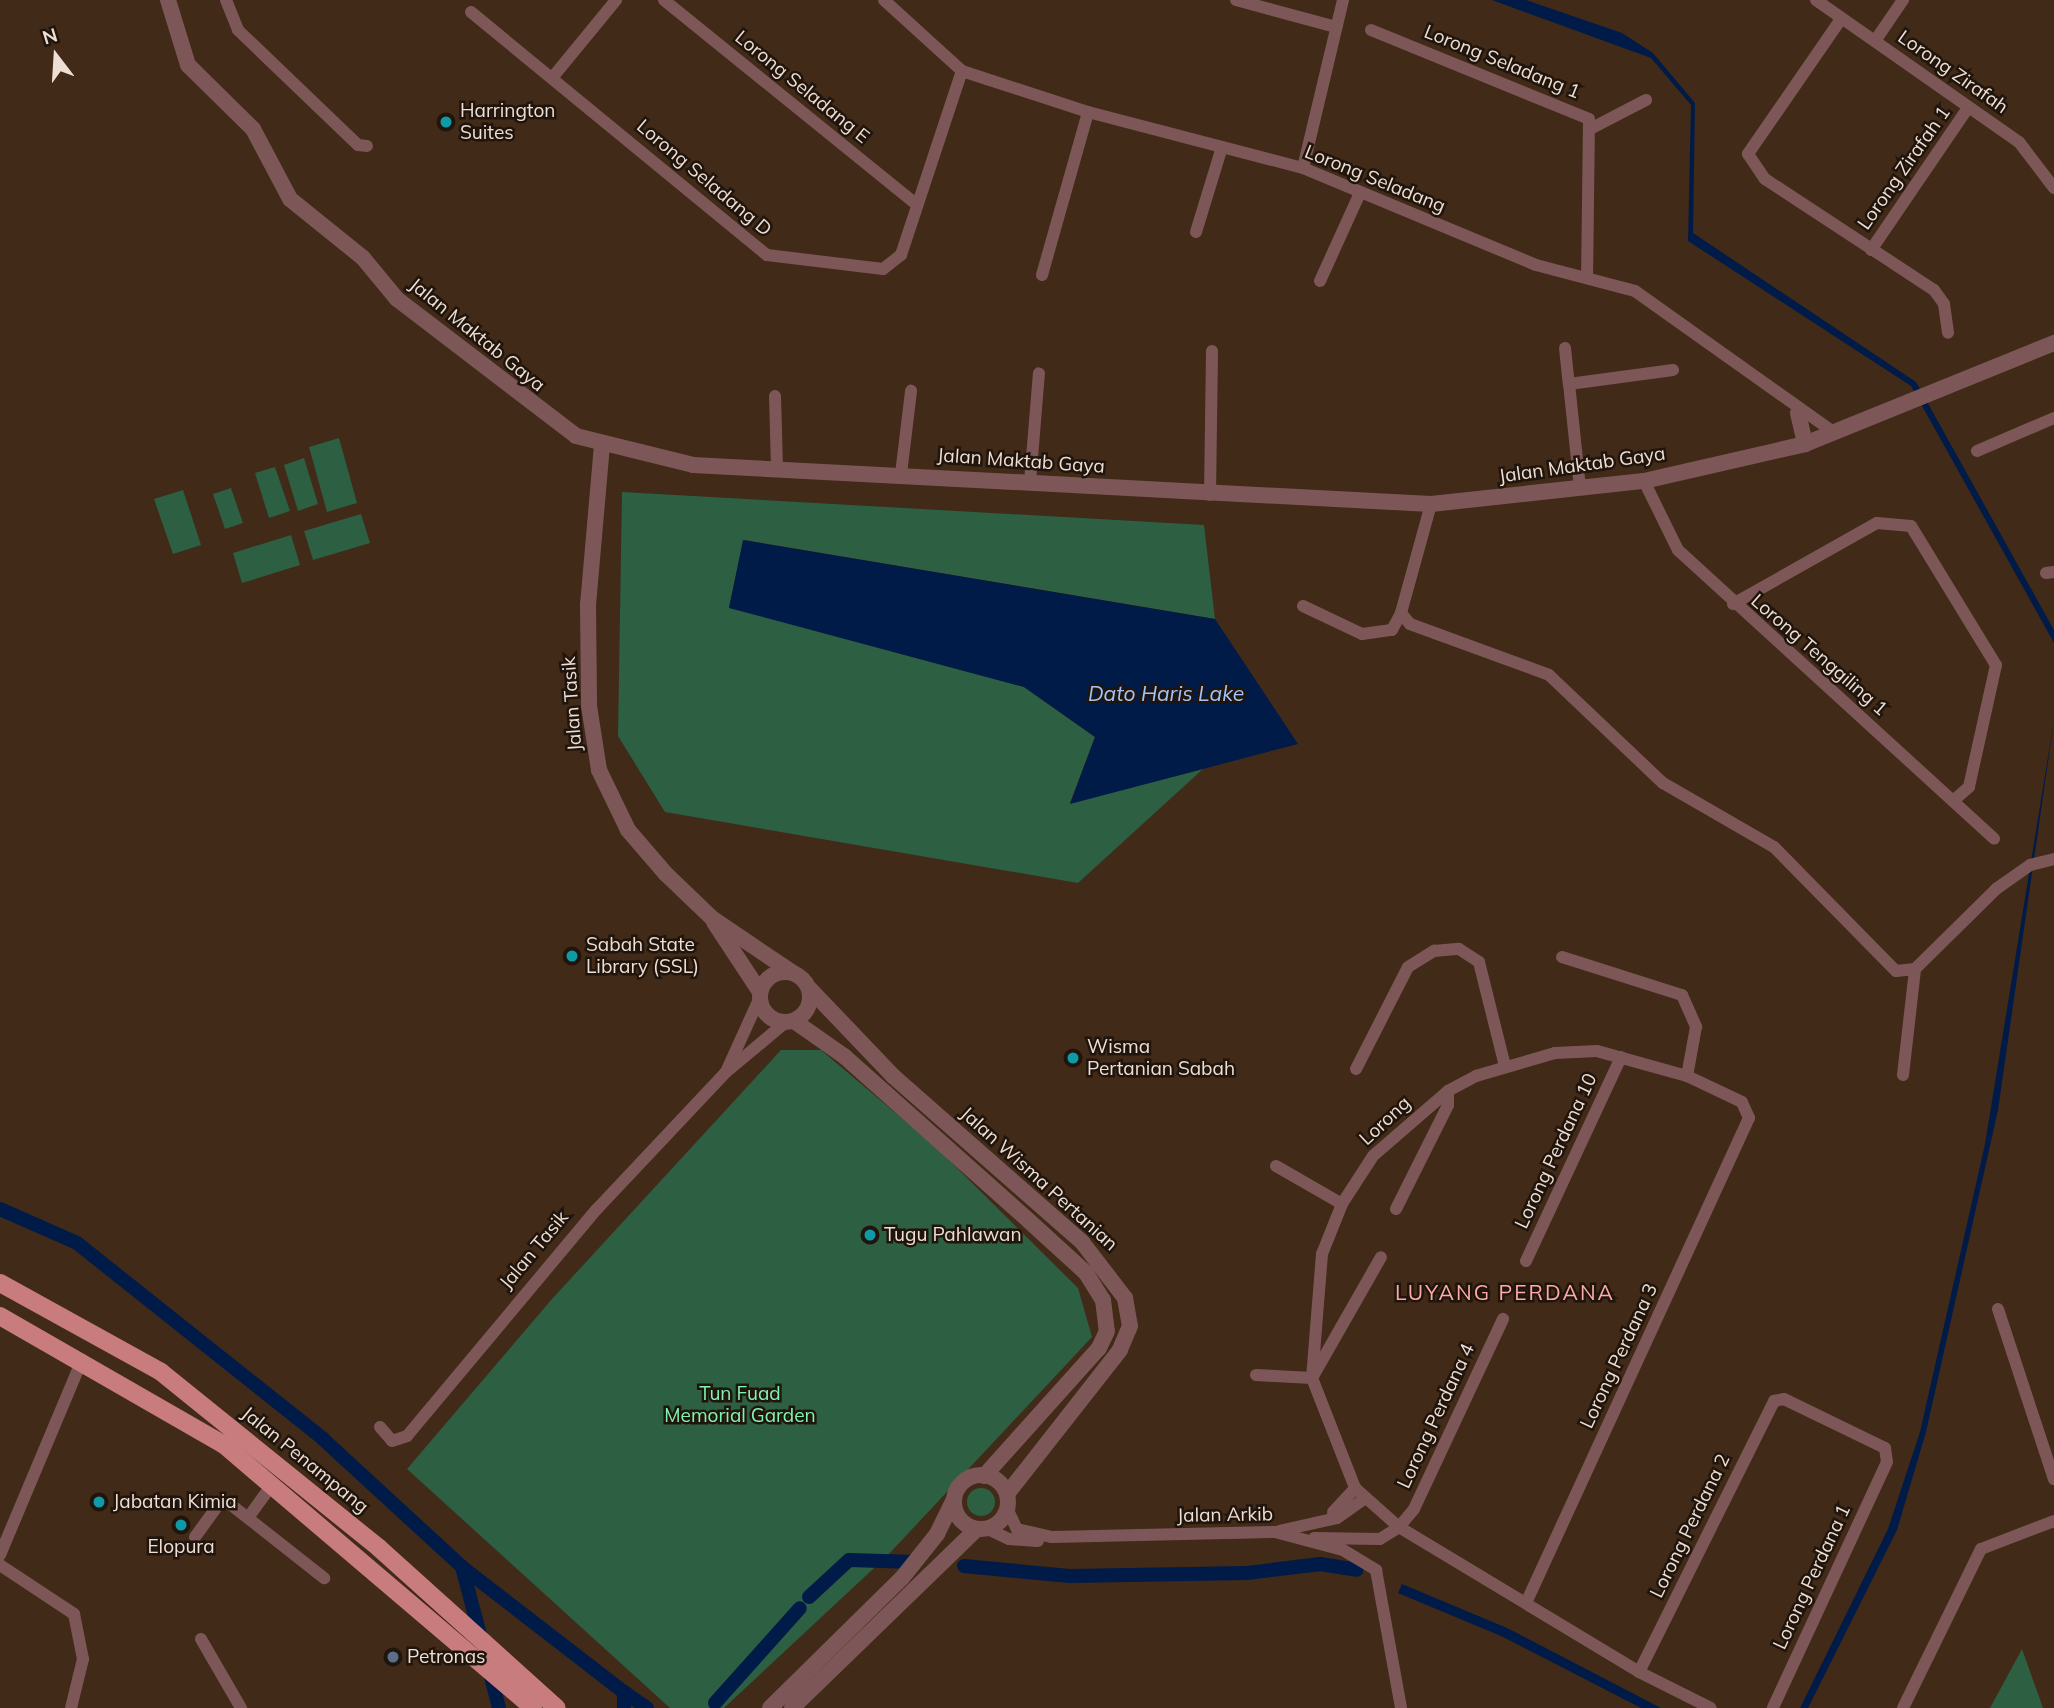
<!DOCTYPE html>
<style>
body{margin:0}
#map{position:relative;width:2054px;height:1708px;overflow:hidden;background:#412a17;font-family:Mulish,sans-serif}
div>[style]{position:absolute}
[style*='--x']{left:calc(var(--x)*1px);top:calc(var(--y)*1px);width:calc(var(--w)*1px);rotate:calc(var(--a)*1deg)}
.green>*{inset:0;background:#2d5f42}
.round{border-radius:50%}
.water>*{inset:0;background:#011b48}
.canal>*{height:14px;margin:-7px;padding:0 7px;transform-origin:7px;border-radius:7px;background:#011b48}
.minor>*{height:12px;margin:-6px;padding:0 6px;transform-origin:6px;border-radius:6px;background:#7d5758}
.tertiary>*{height:16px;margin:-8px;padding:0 8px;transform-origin:8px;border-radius:8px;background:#7d5758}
.tertiary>.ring{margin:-8px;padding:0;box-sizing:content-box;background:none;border:16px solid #7d5758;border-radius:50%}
.primary>*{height:18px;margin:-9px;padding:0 9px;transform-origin:9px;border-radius:9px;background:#c87c7e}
.dots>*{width:19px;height:19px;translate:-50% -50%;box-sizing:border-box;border:4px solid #20150d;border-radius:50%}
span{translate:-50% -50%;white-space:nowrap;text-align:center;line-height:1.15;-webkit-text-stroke:5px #20150d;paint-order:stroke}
.street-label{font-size:19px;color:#eeded3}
.poi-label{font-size:19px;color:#eeded3}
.left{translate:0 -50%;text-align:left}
.park-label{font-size:19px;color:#80f3b0}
.water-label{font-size:21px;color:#a2c3fa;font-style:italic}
.neighbourhood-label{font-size:21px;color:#feaaa7;letter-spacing:2px}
.north{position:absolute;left:21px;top:21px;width:70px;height:70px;-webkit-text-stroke:5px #20150d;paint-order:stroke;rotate:343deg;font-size:19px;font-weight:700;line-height:28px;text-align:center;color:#eeded3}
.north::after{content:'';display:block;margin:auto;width:24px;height:32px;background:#eeded3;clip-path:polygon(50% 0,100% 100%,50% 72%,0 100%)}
</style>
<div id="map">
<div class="green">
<i style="clip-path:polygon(339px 438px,357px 503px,327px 512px,309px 447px)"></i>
<i style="clip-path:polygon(304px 458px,318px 504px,298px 511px,284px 465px)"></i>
<i style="clip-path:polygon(275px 467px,290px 511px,269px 518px,255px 473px)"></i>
<i style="clip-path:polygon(231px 488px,243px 523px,225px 529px,213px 494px)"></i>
<i style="clip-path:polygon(183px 490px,201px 545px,173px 554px,154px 499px)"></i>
<i style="clip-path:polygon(622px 492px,1204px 525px,1215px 619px,744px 540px,729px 607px,1024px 687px,1095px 737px,1070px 803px,1203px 769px,1078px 883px,665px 812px,618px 736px)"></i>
<i style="clip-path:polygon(361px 514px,370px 543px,313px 560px,304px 531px)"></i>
<i style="clip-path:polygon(291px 535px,300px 565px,242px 583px,233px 553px)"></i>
<i style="clip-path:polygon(781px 1050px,821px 1050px,937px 1148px,1078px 1288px,1092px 1337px,887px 1556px,724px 1708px,670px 1708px,407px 1469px,552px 1299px)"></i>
<i class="round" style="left:967px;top:1488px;width:28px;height:28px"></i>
<i style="clip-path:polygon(2022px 1649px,2043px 1708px,1990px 1708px)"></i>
</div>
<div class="water">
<i style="clip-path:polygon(1492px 0,1526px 0,1622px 33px,1653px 53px,1695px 103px,1693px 233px,1916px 382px,2054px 630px,2054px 643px,1911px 386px,1688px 241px,1691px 105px,1651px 58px)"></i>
<i style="clip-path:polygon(743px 540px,1215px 619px,1298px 744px,1070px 804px,1095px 737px,1024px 687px,729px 608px)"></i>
<i style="clip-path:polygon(2054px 720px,1998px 1110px,1926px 1432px,1897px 1530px,1808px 1708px,1800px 1708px,1888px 1529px,1920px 1432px,1985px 1144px)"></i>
<i style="clip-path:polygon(1402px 1584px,1507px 1628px,1661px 1708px,1641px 1708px,1501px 1636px,1398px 1593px)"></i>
</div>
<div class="canal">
<i style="--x:0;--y:1209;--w:84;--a:23.8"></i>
<i style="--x:77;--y:1243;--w:315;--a:38.5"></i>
<i style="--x:323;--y:1439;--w:189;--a:42.6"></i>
<i style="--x:462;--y:1567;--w:78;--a:75.1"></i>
<i style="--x:964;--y:1566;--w:106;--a:5.4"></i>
<i style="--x:1070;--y:1576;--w:177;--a:-1"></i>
<i style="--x:1247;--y:1573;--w:74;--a:-7"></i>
<i style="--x:1320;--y:1564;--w:37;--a:9"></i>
<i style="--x:462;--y:1567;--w:205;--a:37.7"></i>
<i style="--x:624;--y:1692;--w:16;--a:90"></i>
<i style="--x:809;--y:1597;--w:54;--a:-42.8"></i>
<i style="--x:849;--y:1560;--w:67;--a:1.7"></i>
<i style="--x:489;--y:1669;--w:40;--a:75.6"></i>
<i style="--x:624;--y:1692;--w:28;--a:35"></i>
<i style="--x:715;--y:1703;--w:127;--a:-48.2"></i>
</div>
<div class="minor">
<i style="--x:226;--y:0;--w:32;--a:68"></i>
<i style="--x:238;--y:30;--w:166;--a:43.8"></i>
<i style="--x:358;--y:145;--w:9;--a:6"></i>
<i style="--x:664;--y:0;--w:324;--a:39"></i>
<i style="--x:884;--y:0;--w:105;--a:42.3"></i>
<i style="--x:962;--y:71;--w:133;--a:18"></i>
<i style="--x:1088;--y:112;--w:222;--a:14.6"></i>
<i style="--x:1303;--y:168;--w:252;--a:22.6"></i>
<i style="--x:1536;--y:265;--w:102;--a:14.7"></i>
<i style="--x:1635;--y:291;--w:245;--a:35.4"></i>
<i style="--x:1236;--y:0;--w:104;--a:15.1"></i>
<i style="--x:1816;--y:0;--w:248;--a:35"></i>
<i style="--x:2019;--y:142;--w:58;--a:52.7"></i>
<i style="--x:471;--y:12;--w:383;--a:39.4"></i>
<i style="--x:767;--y:255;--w:117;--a:6.9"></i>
<i style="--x:883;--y:269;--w:23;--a:-38"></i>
<i style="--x:901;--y:255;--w:194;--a:-71.7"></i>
<i style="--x:1841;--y:19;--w:164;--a:124.6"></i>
<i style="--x:1748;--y:154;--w:30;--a:56"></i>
<i style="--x:1765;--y:179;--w:202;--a:33.3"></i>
<i style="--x:1934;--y:290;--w:17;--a:54"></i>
<i style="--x:1944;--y:304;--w:29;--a:82"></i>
<i style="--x:1371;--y:30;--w:235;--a:22.2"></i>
<i style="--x:1589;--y:119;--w:157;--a:90.7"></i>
<i style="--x:1875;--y:41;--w:50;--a:-55.7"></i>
<i style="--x:552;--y:78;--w:101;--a:-50.6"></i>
<i style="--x:1592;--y:128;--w:61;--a:-27.4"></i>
<i style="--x:1303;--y:168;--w:173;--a:-76.6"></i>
<i style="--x:1196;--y:232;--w:89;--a:-73"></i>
<i style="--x:1871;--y:250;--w:172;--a:-55.7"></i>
<i style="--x:1042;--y:275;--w:169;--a:-74.2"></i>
<i style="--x:1320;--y:281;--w:97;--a:-65.6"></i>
<i style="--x:1565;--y:348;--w:36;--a:84"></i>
<i style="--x:775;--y:396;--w:73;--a:88.4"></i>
<i style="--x:1977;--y:451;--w:84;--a:-23.2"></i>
<i style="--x:901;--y:474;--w:84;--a:-83.1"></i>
<i style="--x:1644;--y:481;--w:77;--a:63.8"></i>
<i style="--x:1678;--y:550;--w:428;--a:42.4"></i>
<i style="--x:1030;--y:482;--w:109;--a:-85.3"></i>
<i style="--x:1580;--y:488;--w:105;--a:-96"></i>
<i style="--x:1569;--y:384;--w:105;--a:-7.7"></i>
<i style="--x:1210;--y:495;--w:144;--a:-89.2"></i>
<i style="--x:1431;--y:504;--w:113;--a:105.4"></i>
<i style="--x:1401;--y:613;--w:14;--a:51"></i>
<i style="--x:1410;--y:624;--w:148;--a:20.1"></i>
<i style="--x:1549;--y:675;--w:157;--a:43.5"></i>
<i style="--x:1663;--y:783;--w:128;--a:30"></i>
<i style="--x:1774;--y:847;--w:174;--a:45.5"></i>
<i style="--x:1896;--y:971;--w:19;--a:-6"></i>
<i style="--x:2046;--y:573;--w:8;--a:-7"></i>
<i style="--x:1733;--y:604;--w:165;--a:-29.4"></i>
<i style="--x:1877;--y:523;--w:34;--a:5"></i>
<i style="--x:1911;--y:526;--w:163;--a:58.6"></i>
<i style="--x:1996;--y:665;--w:125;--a:102.5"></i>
<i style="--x:1969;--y:787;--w:20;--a:139"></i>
<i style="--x:1303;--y:606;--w:65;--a:25.4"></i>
<i style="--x:1362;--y:634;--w:30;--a:-8"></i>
<i style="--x:1392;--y:630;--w:19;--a:-62"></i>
<i style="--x:1562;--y:957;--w:126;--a:17.6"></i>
<i style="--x:1682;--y:995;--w:35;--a:66"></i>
<i style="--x:1696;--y:1027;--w:50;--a:100.4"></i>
<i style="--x:1356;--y:1069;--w:114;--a:-63"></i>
<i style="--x:1408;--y:967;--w:31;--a:-32"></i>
<i style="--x:1434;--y:951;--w:25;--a:-5"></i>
<i style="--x:1459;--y:949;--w:24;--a:33"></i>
<i style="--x:1479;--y:962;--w:107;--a:76"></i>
<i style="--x:726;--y:1072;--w:82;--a:-65.6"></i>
<i style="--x:1903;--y:1075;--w:107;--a:-83.5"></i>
<i style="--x:1915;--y:969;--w:114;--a:-44.6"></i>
<i style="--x:1996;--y:889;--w:42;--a:-35.2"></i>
<i style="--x:2030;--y:865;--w:25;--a:-14"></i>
<i style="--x:1276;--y:1166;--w:76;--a:29.9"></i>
<i style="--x:1396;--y:1209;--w:116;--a:-63.4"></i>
<i style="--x:1448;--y:1105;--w:14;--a:-90"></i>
<i style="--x:1526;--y:1261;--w:225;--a:-65"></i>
<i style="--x:1998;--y:1309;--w:179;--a:71.8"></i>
<i style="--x:1256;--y:1375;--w:56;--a:3.1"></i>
<i style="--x:1312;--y:1378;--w:139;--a:-60.3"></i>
<i style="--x:380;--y:1427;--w:18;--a:49"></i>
<i style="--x:392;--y:1441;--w:16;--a:-18"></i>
<i style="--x:407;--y:1436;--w:296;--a:-50.1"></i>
<i style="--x:597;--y:1209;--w:187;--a:-46.7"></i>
<i style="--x:725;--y:1073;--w:80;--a:-39.9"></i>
<i style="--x:1007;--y:1508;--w:23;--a:65"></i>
<i style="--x:1017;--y:1529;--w:36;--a:13"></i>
<i style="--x:1052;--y:1537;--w:223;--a:-1.3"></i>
<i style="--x:1275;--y:1532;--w:70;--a:14.8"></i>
<i style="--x:1343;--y:1550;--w:39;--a:31"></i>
<i style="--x:1376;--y:1570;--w:140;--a:79.7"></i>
<i style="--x:1333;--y:1512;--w:33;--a:-47"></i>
<i style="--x:250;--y:1515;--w:36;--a:-54"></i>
<i style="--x:986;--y:1528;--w:25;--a:26"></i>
<i style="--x:1009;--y:1539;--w:29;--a:4"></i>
<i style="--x:1279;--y:1531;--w:59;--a:-12.6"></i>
<i style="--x:1337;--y:1518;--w:35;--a:-35"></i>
<i style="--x:195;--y:1537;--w:41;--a:-54"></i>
<i style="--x:219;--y:1504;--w:11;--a:0"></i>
<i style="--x:230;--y:1504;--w:120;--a:38.2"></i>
<i style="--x:1314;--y:1538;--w:66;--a:0.9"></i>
<i style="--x:1380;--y:1539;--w:22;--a:-32"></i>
<i style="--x:1399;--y:1527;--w:23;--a:-50"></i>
<i style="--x:1414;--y:1509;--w:210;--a:-64.9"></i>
<i style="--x:0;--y:1555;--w:212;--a:-67.2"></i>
<i style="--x:0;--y:1565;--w:89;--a:33.5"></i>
<i style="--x:74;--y:1614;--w:46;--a:78.7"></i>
<i style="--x:83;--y:1659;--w:50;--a:103.8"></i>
<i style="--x:1526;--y:1603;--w:534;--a:-65.31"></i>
<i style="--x:1749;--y:1118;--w:17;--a:-114"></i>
<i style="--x:1742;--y:1102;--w:61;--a:-154.7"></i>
<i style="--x:1687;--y:1076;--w:93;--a:-164.5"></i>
<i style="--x:1597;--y:1051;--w:42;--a:177.3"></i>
<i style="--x:1555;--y:1053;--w:82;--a:163.8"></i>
<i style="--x:1476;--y:1076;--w:32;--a:152"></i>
<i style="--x:1448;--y:1091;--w:99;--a:139.1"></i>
<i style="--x:1373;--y:1156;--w:57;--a:122.9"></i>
<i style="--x:1342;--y:1204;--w:54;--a:111.8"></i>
<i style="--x:1322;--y:1254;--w:124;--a:94.6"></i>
<i style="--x:1312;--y:1378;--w:118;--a:68.6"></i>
<i style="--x:1355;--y:1488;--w:59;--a:41.6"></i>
<i style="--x:1399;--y:1527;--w:280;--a:31.1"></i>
<i style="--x:1639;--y:1672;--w:80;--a:26.6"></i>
<i style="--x:201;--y:1639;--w:80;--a:59.9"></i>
<i style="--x:1639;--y:1672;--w:303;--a:-63.5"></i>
<i style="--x:1774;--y:1401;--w:10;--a:-11"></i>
<i style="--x:1784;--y:1399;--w:112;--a:25.9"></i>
<i style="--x:1885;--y:1448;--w:14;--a:82"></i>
<i style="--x:1887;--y:1462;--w:271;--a:114.9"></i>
<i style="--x:1903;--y:1708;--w:177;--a:-63.9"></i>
<i style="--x:1981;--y:1549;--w:78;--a:-21"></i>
</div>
<div class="tertiary">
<i style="--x:168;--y:0;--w:68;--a:72.9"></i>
<i style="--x:188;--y:65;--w:91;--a:44.6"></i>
<i style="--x:253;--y:129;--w:79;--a:62.1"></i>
<i style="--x:290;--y:199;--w:94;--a:38.9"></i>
<i style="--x:363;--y:258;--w:53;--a:50.3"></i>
<i style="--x:397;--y:299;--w:225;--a:37.4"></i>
<i style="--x:576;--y:436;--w:121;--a:13.9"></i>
<i style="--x:693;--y:465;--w:739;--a:3.03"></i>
<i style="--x:1431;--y:504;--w:214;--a:-6.2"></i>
<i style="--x:1644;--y:481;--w:165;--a:-12.9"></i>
<i style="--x:1805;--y:444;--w:269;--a:-22.1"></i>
<i style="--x:1798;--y:413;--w:32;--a:77"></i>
<i style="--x:602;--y:445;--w:160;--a:95"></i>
<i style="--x:588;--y:604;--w:102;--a:89.4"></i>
<i style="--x:589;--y:706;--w:65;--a:81.1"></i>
<i style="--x:599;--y:770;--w:67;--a:64.2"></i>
<i style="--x:628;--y:830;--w:58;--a:49.2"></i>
<i style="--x:666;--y:874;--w:65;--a:43.8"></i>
<i style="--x:713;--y:919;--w:97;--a:34"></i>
<i style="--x:714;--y:922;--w:84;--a:56.7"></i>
<i class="ring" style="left:760px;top:972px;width:34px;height:34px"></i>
<i style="--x:809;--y:988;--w:122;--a:46.3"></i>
<i style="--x:893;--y:1076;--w:252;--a:41.3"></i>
<i style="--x:1082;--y:1242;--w:71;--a:52.5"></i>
<i style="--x:1125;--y:1298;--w:28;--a:80"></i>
<i style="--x:1130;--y:1326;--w:26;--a:113"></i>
<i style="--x:1120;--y:1350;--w:183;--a:128.1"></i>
<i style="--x:794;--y:1021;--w:61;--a:35"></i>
<i style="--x:844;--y:1056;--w:246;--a:41.7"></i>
<i style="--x:1028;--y:1220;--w:79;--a:42.4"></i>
<i style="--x:1086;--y:1273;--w:32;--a:58"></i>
<i style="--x:1103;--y:1300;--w:31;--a:83"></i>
<i style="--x:1107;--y:1331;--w:19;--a:115"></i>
<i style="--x:1099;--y:1348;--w:172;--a:131.9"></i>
<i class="ring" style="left:954px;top:1475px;width:38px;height:38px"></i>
<i style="--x:770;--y:1708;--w:185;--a:-44.6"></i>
<i style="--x:902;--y:1578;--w:56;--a:-51.5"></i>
<i style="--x:937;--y:1534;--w:39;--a:-64"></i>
<i style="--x:792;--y:1708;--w:257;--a:-44.1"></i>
</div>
<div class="primary">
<i style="--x:0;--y:1283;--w:184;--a:28.9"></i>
<i style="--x:161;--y:1372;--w:280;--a:38.9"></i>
<i style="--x:379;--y:1548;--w:239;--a:42"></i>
<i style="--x:0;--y:1316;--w:257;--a:29.9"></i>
<i style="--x:223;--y:1444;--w:407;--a:40.4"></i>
</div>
<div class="dots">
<i style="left:446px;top:122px;background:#0f9aa8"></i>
<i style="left:572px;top:956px;background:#0f9aa8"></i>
<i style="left:1073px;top:1058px;background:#0f9aa8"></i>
<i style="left:870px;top:1235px;background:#0f9aa8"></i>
<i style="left:99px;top:1502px;background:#0f9aa8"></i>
<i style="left:181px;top:1525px;background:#0f9aa8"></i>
<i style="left:393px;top:1657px;background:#5c6f8a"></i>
</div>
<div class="street-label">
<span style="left:1502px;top:62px;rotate:22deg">Lorong Seladang 1</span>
<span style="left:1953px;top:72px;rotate:35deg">Lorong Zirafah</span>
<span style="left:802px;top:87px;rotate:39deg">Lorong Seladang E</span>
<span style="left:1904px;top:168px;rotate:-55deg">Lorong Zirafah 1</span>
<span style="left:704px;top:178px;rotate:40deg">Lorong Seladang D</span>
<span style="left:1375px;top:179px;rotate:22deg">Lorong Seladang</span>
<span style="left:477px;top:335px;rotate:39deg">Jalan Maktab Gaya</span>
<span style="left:1021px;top:461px;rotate:4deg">Jalan Maktab Gaya</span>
<span style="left:1582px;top:465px;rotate:-8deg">Jalan Maktab Gaya</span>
<span style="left:1819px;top:655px;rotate:41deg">Lorong Tenggiling 1</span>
<span style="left:572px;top:704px;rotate:-94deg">Jalan Tasik</span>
<span style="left:1385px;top:1121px;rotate:-43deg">Lorong</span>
<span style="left:1556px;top:1151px;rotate:-65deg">Lorong Perdana 10</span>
<span style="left:1039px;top:1179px;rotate:42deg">Jalan Wisma Pertanian</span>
<span style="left:534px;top:1250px;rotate:-50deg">Jalan Tasik</span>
<span style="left:1619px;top:1356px;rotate:-65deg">Lorong Perdana 3</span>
<span style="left:1436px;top:1416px;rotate:-65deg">Lorong Perdana 4</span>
<span style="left:305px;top:1460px;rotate:39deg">Jalan Penampang</span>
<span style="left:1225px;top:1515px;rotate:-1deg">Jalan Arkib</span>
<span style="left:1690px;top:1526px;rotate:-64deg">Lorong Perdana 2</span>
<span style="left:1812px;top:1577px;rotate:-65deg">Lorong Perdana 1</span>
</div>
<div class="poi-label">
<span class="left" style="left:460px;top:122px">Harrington<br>Suites</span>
<span class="left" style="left:586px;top:956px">Sabah State<br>Library (SSL)</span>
<span class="left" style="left:1087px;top:1058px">Wisma<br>Pertanian Sabah</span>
<span class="left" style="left:884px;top:1235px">Tugu Pahlawan</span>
<span class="left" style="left:113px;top:1502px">Jabatan Kimia</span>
<span style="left:181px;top:1547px">Elopura</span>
<span class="left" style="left:407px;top:1657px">Petronas</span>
</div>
<div class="park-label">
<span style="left:740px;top:1405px">Tun Fuad<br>Memorial Garden</span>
</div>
<div class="water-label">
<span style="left:1166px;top:693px">Dato Haris Lake</span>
</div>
<div class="neighbourhood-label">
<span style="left:1505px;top:1292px">LUYANG PERDANA</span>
</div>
<div class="north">N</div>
</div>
